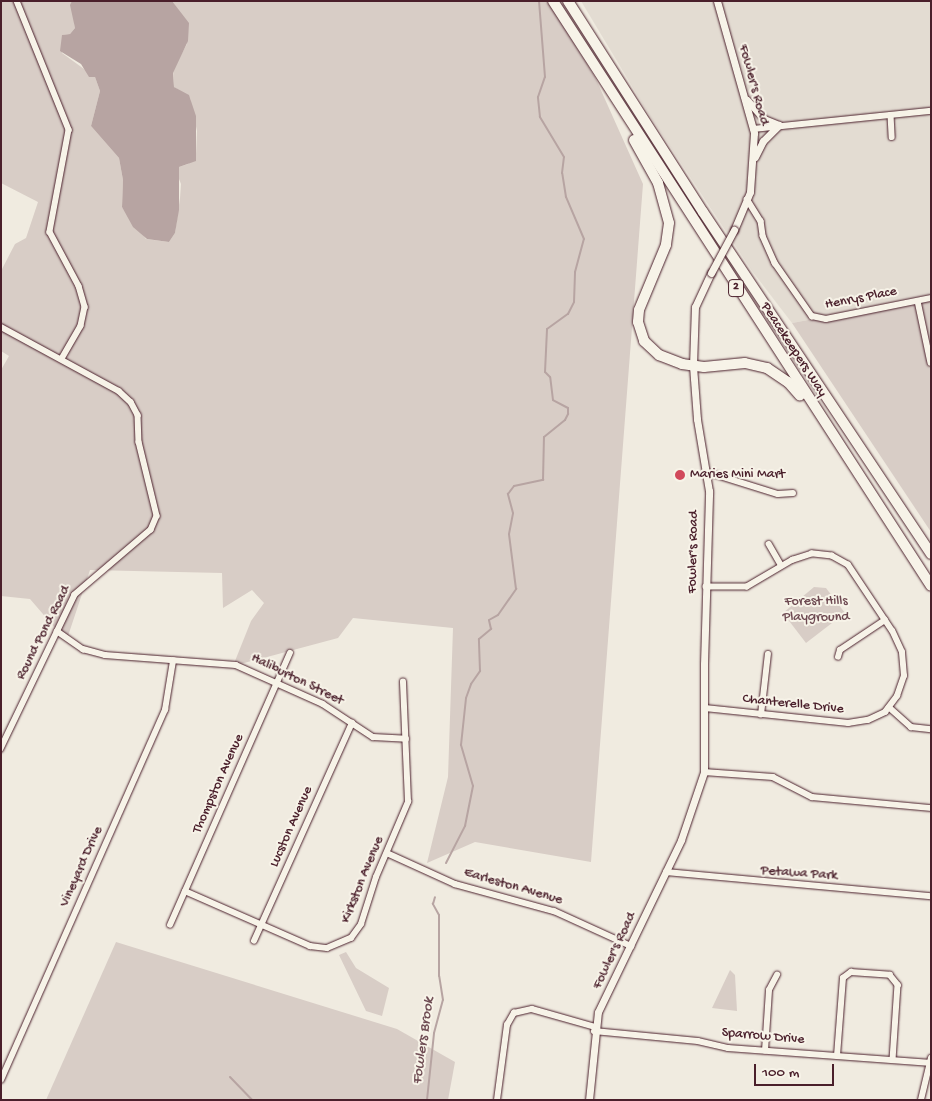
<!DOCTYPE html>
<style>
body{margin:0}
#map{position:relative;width:932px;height:1101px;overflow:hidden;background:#f0ebe0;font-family:"Gochi Hand",sans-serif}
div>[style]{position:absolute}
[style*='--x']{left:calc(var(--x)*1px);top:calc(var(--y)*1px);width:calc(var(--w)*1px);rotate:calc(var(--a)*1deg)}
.built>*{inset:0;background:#e3dcd2}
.green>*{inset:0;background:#d8cdc6}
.water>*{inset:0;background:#b7a4a2}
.stream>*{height:2px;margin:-1px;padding:0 1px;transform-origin:1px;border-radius:1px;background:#b7a4a2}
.roads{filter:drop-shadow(0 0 1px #4a1f2b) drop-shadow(0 0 1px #4a1f2b)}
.minor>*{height:5.5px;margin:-2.75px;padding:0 2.75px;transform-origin:2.75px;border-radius:2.75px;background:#f7f3e8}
.tertiary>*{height:7px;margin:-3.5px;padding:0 3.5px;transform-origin:3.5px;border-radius:3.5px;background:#f7f3e8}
.motorway>*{height:10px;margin:-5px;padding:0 5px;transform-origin:5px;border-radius:5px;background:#f7f3e8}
.bridges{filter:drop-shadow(0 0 1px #4a1f2b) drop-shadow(0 0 1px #4a1f2b)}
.tertiary-bridge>*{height:7px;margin:-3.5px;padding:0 3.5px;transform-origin:3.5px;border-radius:3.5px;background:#f7f3e8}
.dots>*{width:14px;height:14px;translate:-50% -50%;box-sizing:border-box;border:2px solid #f7f3e8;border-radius:50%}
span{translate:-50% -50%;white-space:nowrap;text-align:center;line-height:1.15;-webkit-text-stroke:4px #f7f3e8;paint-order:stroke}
.shield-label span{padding:1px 4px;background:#f7f3e8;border:1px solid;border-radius:4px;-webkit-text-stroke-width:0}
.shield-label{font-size:12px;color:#4a1f2b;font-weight:700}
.street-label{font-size:14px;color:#4a1f2b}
.poi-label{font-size:14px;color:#4a1f2b}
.left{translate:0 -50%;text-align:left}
.park-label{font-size:14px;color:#6e4a52}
.water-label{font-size:15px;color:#704e55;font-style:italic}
.frame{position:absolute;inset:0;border:2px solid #4a1f2b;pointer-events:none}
.scale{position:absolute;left:754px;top:1064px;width:80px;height:22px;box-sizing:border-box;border:2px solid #4a1f2b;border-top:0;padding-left:6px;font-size:15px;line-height:18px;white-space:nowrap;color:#4a1f2b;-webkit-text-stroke:4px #f7f3e8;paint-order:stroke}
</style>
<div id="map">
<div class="built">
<i style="clip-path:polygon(581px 1px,931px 1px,931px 297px,792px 323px,752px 271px,648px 113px)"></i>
</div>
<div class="green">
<i style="clip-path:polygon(1px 1px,72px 1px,75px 28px,70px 34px,62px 35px,62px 53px,95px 77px,100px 91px,91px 126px,119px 158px,123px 180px,122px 207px,146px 239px,169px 242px,175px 233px,180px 198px,181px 184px,177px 174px,179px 167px,188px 164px,196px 154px,197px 131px,190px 98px,174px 87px,173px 69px,187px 44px,185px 20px,172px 1px,548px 1px,595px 77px,643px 184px,591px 862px,475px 842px,427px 863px,448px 777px,453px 628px,353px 618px,338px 638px,233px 666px,251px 621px,264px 603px,252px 590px,223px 608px,222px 573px,90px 570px,68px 636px,55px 628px,30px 599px,1px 596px,1px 370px,9px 356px,1px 351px,1px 271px,15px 244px,26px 238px,38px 202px,1px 183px)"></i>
<i style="clip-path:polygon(931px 297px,931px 532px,792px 323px)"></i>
<i style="clip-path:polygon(814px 587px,826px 588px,845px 613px,806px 643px,783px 613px)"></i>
<i style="clip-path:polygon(116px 942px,397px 1029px,455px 1062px,448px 1100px,46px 1100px)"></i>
<i style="clip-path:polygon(346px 952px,356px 968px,389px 988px,382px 1016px,366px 1011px,339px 955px)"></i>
<i style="clip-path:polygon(730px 970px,735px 975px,737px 1011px,712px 1008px)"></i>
</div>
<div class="water">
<i style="clip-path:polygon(72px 1px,172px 1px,189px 23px,188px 41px,173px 73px,174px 87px,189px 95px,196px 116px,196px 161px,179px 167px,179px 210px,175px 233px,169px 242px,147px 239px,133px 227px,122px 207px,123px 180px,119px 158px,91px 126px,100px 91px,95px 77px,89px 77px,81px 64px,60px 51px,62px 35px,70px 34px,75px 28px,70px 5px)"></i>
</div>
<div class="stream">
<i style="--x:446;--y:863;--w:42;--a:-62.8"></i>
<i style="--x:465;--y:826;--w:41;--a:-78.7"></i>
<i style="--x:473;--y:786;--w:43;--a:-106.3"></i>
<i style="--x:461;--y:745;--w:47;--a:-83.9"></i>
<i style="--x:466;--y:698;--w:15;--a:-70"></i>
<i style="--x:471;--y:684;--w:16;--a:-55"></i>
<i style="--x:480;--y:671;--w:32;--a:-92"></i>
<i style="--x:479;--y:639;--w:16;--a:-40"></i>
<i style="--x:491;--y:629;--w:9;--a:-103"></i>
<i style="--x:489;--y:620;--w:10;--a:-29"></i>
<i style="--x:498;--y:615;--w:32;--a:-55"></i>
<i style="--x:516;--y:589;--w:55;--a:-97.3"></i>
<i style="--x:509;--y:534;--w:21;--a:-79"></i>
<i style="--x:513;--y:513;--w:20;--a:-105"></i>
<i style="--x:508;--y:494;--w:10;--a:-53"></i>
<i style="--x:514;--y:486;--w:30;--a:-12"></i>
<i style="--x:543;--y:480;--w:43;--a:-88.7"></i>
<i style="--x:544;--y:437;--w:27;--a:-39"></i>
<i style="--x:565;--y:420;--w:7;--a:-63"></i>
<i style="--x:568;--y:414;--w:6;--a:-90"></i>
<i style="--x:568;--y:408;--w:17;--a:-152"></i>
<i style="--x:553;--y:400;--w:23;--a:-97"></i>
<i style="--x:550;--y:377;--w:7;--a:-135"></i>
<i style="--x:545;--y:372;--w:43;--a:-87.3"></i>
<i style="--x:547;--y:329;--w:26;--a:-36"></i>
<i style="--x:568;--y:314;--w:13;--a:-63"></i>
<i style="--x:574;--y:302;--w:30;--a:-88"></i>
<i style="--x:575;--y:272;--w:34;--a:-75"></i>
<i style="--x:584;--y:239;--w:46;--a:-113.2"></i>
<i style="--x:566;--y:197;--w:24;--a:-99"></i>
<i style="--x:562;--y:173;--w:16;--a:-83"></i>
<i style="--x:564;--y:157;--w:47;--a:-121"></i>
<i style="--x:540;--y:117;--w:20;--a:-96"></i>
<i style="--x:538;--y:97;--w:21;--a:-71"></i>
<i style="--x:545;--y:77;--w:76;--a:-94.5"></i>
<i style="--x:230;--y:1077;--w:32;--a:46"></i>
<i style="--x:427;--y:1100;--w:67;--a:-84"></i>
<i style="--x:434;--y:1033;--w:34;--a:-75"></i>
<i style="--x:443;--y:1000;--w:24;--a:-99"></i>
<i style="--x:439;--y:976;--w:61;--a:-90"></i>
<i style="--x:439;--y:915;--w:13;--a:-119"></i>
<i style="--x:433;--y:904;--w:7;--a:-74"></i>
</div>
<div class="roads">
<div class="minor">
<i style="--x:17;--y:1;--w:139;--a:68"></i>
<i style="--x:69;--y:130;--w:104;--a:100.6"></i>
<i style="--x:50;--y:232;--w:61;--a:61.8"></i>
<i style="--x:79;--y:286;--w:22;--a:74"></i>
<i style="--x:85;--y:307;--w:19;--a:102"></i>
<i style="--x:81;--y:326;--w:38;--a:120"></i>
<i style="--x:891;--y:115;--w:22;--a:87"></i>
<i style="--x:753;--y:129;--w:179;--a:-5.8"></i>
<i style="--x:747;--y:199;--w:26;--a:58"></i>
<i style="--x:761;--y:221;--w:15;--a:82"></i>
<i style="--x:763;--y:236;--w:30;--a:66"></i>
<i style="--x:775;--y:263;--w:65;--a:55.1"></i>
<i style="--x:812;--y:316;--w:14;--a:12"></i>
<i style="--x:826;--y:319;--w:107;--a:-11.3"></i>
<i style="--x:918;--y:301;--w:63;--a:78.2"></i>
<i style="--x:1;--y:327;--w:134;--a:28.5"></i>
<i style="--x:119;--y:391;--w:16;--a:43"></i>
<i style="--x:131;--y:402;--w:15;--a:62"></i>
<i style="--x:138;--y:415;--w:27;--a:88"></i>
<i style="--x:139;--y:442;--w:76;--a:76.3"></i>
<i style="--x:157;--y:516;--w:15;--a:113"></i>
<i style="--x:151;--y:530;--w:100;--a:139.5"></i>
<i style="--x:75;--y:595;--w:171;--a:115.7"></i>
<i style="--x:707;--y:472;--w:74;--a:17.2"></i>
<i style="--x:778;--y:494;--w:15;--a:-4"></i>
<i style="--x:769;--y:544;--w:24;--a:60"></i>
<i style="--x:57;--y:631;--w:32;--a:35"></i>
<i style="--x:83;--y:649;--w:23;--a:15"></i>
<i style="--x:105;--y:655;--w:131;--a:4.4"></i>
<i style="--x:236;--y:665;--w:95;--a:24.1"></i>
<i style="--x:323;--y:704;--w:60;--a:33.4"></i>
<i style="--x:373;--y:737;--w:33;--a:3"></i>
<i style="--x:838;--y:657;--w:7;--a:-74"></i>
<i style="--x:840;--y:650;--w:54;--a:-33.7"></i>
<i style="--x:889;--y:707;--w:30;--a:42"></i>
<i style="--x:911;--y:727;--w:20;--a:6"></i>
<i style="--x:705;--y:708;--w:144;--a:6"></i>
<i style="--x:848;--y:723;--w:20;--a:-9"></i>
<i style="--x:868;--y:720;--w:19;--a:-25"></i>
<i style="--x:885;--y:712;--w:20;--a:-53"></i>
<i style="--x:897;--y:696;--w:21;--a:-71"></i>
<i style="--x:904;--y:676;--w:24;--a:-95"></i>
<i style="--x:902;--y:652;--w:23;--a:-115"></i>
<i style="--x:892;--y:631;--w:79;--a:-123.7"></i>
<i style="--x:848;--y:565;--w:18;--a:-151"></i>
<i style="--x:832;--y:556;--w:20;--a:-174"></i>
<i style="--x:812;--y:554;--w:20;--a:162"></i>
<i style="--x:793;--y:560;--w:53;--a:149.6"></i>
<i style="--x:747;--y:587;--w:41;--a:180"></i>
<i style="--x:761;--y:715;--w:61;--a:-83.5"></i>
<i style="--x:704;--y:772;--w:69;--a:4.1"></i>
<i style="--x:773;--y:777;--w:44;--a:27.1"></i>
<i style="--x:812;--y:797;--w:120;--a:5.3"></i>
<i style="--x:387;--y:853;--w:75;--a:24.5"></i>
<i style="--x:455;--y:884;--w:103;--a:15.3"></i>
<i style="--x:554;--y:911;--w:85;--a:24.4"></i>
<i style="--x:666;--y:872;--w:266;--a:5.2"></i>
<i style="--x:185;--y:891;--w:137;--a:23.7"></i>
<i style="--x:310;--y:946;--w:17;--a:7"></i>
<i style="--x:327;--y:948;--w:26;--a:-23"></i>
<i style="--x:351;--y:938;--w:17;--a:-54"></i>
<i style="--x:361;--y:924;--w:49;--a:-72.3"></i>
<i style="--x:376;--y:877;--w:82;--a:-66.9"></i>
<i style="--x:408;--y:802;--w:120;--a:-92.4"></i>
<i style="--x:170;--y:925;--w:297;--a:-66.2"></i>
<i style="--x:254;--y:941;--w:239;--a:-65.8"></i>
<i style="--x:594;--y:1031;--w:104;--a:5.5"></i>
<i style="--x:698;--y:1041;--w:31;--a:13"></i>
<i style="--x:728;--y:1048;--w:204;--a:4.2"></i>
<i style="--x:765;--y:1051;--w:61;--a:-86.2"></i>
<i style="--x:769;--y:990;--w:17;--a:-62"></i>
<i style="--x:837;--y:1056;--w:78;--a:-85.6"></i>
<i style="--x:843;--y:978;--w:10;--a:-37"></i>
<i style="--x:851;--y:972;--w:39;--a:4"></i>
<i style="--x:890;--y:975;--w:13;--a:51"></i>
<i style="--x:898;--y:985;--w:75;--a:93.8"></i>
<i style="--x:1;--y:1080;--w:405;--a:-66.1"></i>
<i style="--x:165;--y:710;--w:50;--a:-80.7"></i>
<i style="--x:497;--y:1100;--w:76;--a:-82.4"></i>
<i style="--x:507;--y:1025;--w:14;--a:-60"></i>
<i style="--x:514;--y:1013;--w:18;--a:-13"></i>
<i style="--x:532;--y:1009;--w:66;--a:15.9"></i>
<i style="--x:921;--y:1100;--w:43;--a:-76.6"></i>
</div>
<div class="tertiary">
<i style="--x:717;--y:1;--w:137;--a:74.3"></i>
<i style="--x:754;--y:133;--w:59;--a:93.9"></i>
<i style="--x:750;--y:192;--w:41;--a:112.8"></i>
<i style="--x:747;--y:100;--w:25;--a:48"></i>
<i style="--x:764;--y:119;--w:16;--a:22"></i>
<i style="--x:779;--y:125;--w:23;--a:135"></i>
<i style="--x:763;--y:141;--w:18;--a:117"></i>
<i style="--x:589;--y:1100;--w:88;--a:-84.2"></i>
<i style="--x:598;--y:1012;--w:191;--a:-64.2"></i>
<i style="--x:681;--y:840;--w:72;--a:-71.3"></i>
<i style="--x:704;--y:772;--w:108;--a:-90"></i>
<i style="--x:704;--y:664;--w:173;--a:-88.3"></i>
<i style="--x:709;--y:491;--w:73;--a:-99.5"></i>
<i style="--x:697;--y:419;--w:53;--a:-94.3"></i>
<i style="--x:693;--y:366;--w:59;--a:-88.1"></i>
<i style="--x:695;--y:307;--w:38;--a:-65"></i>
</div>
<div class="motorway">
<i style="--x:553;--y:1;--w:696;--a:57.13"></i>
<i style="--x:568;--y:1;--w:250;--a:57.4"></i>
<i style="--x:703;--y:212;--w:411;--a:56.3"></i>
<i style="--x:634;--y:140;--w:49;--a:60.8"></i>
<i style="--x:658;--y:183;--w:41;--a:74.6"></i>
<i style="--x:669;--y:223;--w:22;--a:98"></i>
<i style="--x:666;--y:245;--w:70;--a:112.6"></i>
<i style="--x:639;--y:310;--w:12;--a:95"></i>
<i style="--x:638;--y:322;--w:20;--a:72"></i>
<i style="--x:644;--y:341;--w:21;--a:43"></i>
<i style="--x:659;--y:355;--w:25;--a:21"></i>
<i style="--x:682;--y:364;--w:22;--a:8"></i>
<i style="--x:704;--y:367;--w:41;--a:-5.6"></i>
<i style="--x:745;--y:363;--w:23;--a:13"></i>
<i style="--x:767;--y:368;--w:25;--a:34"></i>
<i style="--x:788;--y:382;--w:18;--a:49"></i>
</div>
</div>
<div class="bridges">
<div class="tertiary-bridge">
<i style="--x:711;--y:273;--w:49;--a:-61.9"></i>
</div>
</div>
<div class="dots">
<i style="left:680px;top:475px;background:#d1495b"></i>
</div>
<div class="shield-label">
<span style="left:736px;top:288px">2</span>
</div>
<div class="street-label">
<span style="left:753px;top:85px;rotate:75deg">Fowler's Road</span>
<span style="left:861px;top:299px;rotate:-11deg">Henrys Place</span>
<span style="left:793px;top:350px;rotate:57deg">Peacekeepers Way</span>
<span style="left:694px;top:552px;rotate:-89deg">Fowler's Road</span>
<span style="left:44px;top:633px;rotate:-63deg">Round Pond Road</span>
<span style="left:297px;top:680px;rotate:26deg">Haliburton Street</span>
<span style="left:793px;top:705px;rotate:6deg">Chanterelle Drive</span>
<span style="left:219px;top:784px;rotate:-66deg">Thompston Avenue</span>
<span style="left:292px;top:827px;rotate:-66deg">Lucston Avenue</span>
<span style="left:82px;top:867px;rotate:-66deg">Vineyard Drive</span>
<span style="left:799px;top:874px;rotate:4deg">Petawa Park</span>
<span style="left:363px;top:880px;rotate:-68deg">Kirkston Avenue</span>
<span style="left:513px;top:887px;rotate:16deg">Earleston Avenue</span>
<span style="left:615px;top:951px;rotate:-64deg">Fowler's Road</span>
<span style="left:763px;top:1037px;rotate:5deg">Sparrow Drive</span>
</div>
<div class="poi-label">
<span class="left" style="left:690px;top:475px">Maries Mini Mart</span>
</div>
<div class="park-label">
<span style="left:816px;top:610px">Forest Hills<br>Playground</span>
</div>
<div class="water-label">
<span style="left:424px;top:1041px;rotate:-82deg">Fowlers Brook</span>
</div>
<div class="frame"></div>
<div class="scale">100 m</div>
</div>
